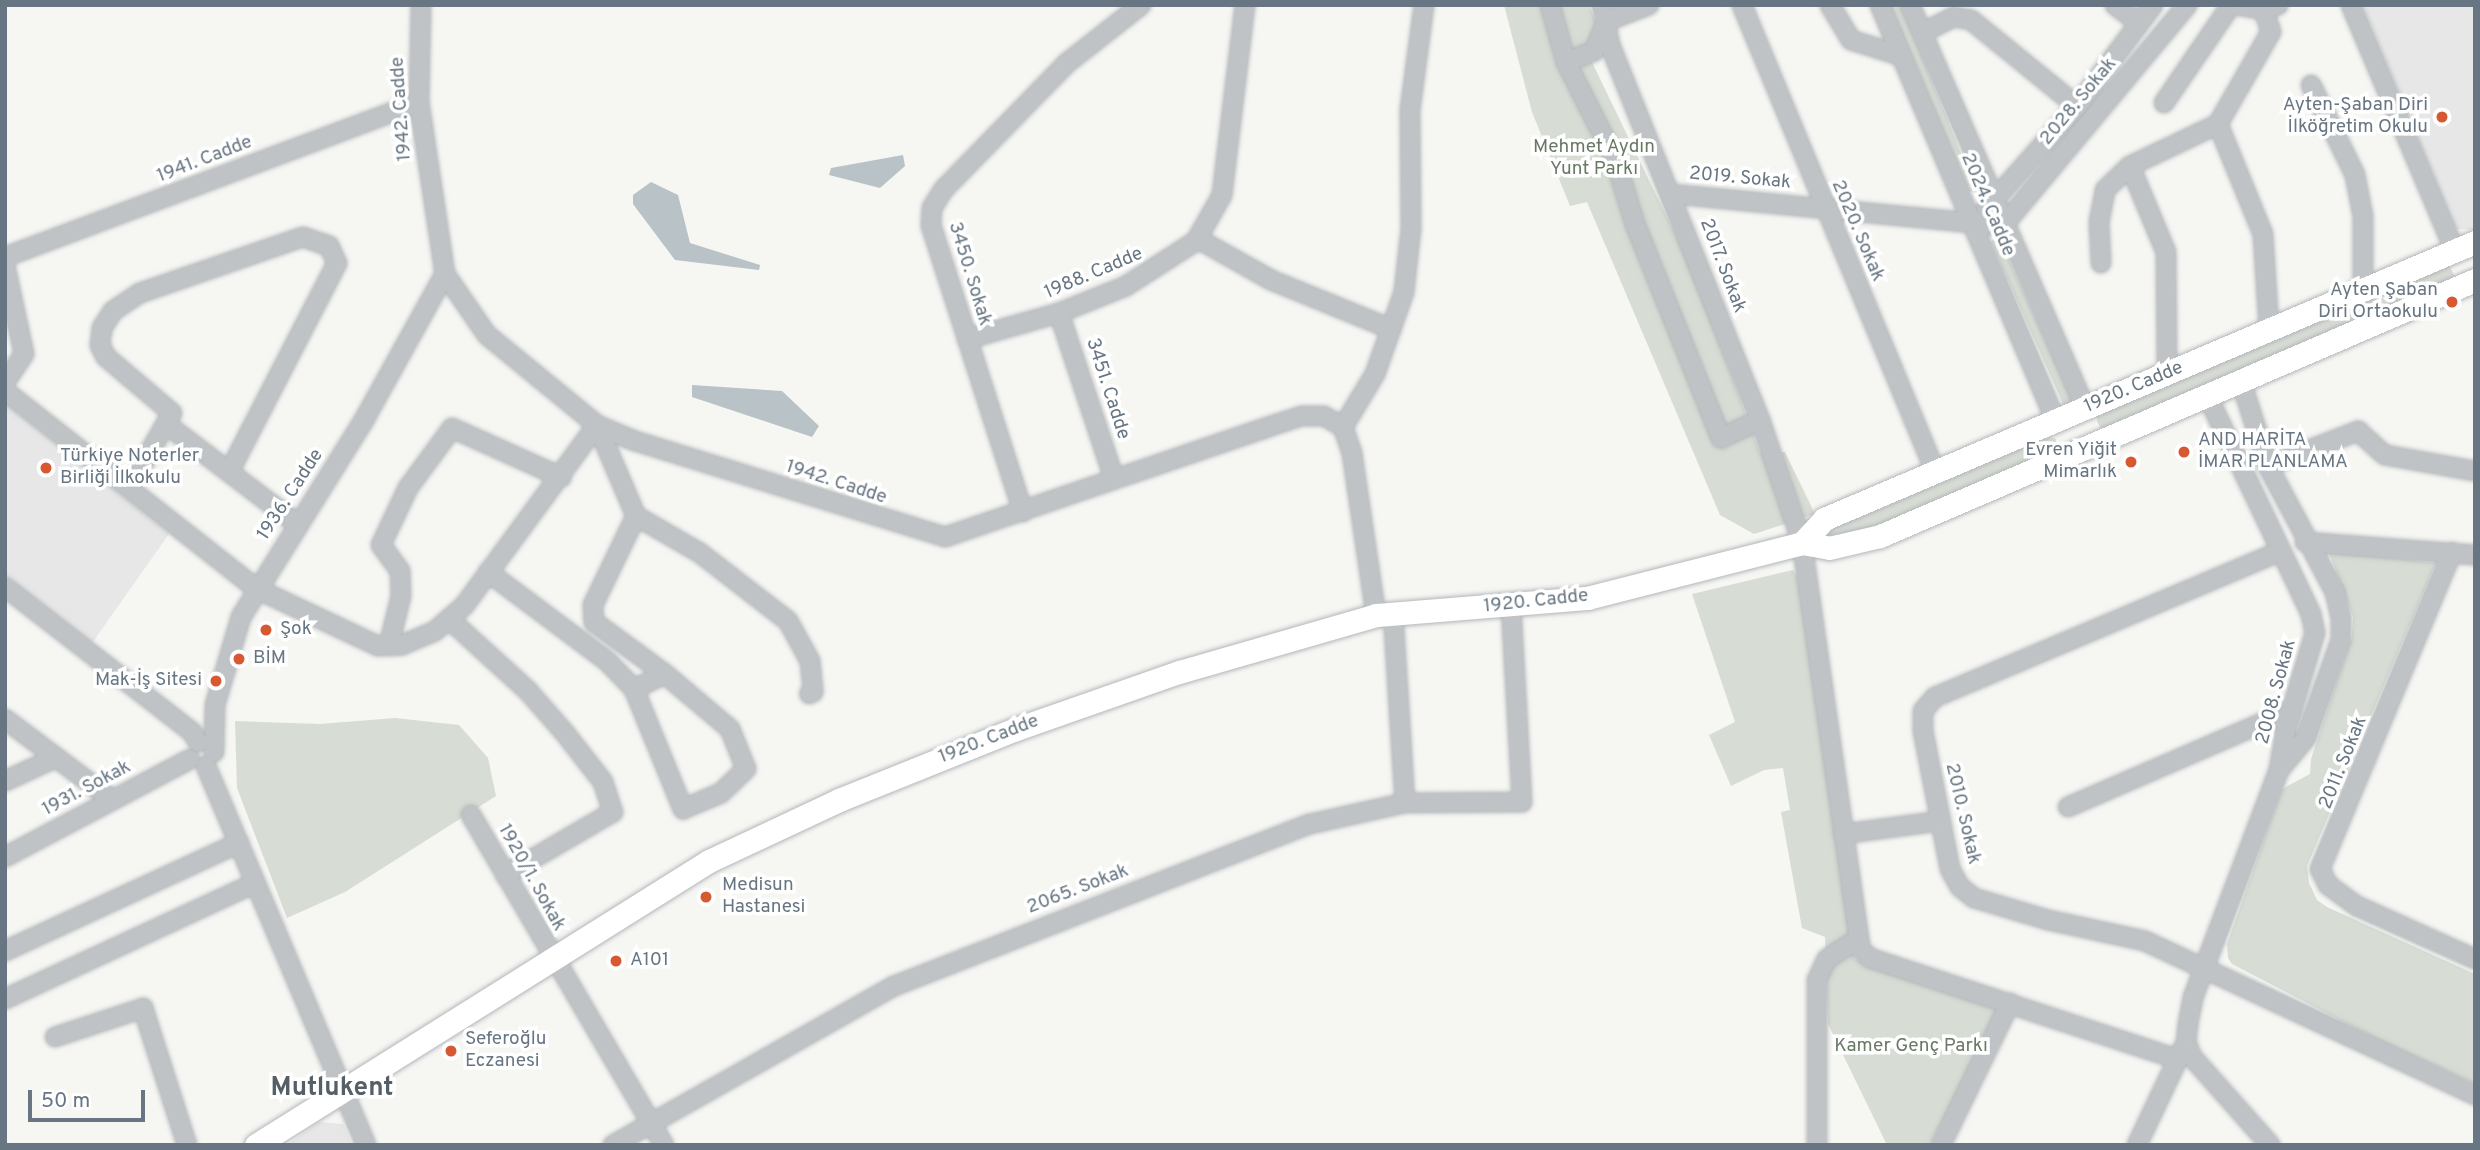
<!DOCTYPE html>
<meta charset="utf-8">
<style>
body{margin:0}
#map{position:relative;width:2480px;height:1150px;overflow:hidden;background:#f6f6f3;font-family:Overpass,sans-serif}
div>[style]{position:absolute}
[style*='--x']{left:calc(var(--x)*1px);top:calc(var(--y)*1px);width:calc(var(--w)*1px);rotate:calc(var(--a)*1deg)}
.built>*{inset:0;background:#e6e7e6}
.green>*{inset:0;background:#d7dcd4}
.water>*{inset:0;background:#b8c2c7}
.roads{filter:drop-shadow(0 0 2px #b3b7ba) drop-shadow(0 0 2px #b3b7ba)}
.minor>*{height:18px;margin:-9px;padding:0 9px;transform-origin:9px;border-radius:9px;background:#bfc3c6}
.major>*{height:23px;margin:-11.5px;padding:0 11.5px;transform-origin:11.5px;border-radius:11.5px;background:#fff}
.dots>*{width:19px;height:19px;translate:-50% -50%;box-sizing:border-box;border:4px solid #fff;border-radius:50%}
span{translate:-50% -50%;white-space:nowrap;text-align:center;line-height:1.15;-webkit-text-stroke:7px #fff;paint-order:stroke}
.street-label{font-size:19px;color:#677682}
.poi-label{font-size:19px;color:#677682}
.right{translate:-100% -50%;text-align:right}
.left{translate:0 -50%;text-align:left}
.park-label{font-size:19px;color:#697965}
.district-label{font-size:26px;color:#545f67;font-weight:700}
.frame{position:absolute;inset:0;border:7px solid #677682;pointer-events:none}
.scale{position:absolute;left:28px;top:1090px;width:117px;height:32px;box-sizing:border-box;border:4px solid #677682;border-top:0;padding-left:9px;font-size:21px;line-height:24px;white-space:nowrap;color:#677682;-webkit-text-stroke:5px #fff;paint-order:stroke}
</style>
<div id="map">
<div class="built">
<i style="clip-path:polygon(2363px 5px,2475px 5px,2475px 230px,2456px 229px)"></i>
<i style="clip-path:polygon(5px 403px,169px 534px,92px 643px,5px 575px)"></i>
<i style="clip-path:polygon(319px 1122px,343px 1124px,352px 1145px,287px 1145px)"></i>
</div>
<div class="green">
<i style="clip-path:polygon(1504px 5px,1589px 5px,1597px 25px,1587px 52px,1692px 269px,1760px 453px,1785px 452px,1815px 514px,1754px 534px,1720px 515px,1587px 202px,1570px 206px,1532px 112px)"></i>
<i style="clip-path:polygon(1887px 5px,1901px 5px,1977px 193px,1968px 191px)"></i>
<i style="clip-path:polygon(1994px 237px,1999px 238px,2074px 402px,2064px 406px,1991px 242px)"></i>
<i style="clip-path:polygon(2449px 265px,2455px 277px,2101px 429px,2097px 421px,2097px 415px)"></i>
<i style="clip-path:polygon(2047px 436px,2056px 439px,2056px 450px,1887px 526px,1821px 543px,1825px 531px)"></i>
<i style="clip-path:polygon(2328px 550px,2436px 563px,2307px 866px,2309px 883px,2317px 900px,2327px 907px,2475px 974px,2475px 1084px,2382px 1042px,2232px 964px,2228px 958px,2227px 944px,2282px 789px,2310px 774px,2311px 759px,2352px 637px,2353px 617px)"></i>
<i style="clip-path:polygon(1793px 570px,1798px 577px,1854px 959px,1997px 1008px,1995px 1021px,1930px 1145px,1887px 1145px,1828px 1024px,1825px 937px,1802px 928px,1781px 812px,1790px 810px,1783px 768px,1764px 770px,1731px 786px,1709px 735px,1735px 722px,1692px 594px)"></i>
<i style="clip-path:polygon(395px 718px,459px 725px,488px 758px,496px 796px,345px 892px,287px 918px,237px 788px,235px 721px,320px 724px)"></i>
</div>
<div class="water">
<i style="clip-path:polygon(903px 155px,905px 166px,880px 188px,829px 175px,831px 168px)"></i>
<i style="clip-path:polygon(651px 182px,678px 195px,690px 243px,760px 265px,759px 270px,675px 260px,633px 204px,633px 195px)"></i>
<i style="clip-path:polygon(692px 385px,782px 391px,819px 426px,812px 437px,692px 397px)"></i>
</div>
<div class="roads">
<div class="minor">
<i style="--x:421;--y:5;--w:97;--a:91.2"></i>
<i style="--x:419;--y:102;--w:174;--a:81.4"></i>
<i style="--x:445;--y:274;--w:74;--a:55.5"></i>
<i style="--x:487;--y:335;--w:142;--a:39.3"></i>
<i style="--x:597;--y:425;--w:38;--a:23"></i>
<i style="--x:632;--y:440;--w:328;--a:17.2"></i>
<i style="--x:945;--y:537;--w:344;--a:-18.8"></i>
<i style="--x:1271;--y:426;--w:33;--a:-18"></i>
<i style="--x:1302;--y:416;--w:22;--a:0"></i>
<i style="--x:1324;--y:416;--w:22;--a:30"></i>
<i style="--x:1343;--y:427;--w:28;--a:71"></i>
<i style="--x:1352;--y:453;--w:164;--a:81.6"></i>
<i style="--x:1550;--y:5;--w:59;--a:74.3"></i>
<i style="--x:1566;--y:62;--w:109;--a:63.2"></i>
<i style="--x:1615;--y:159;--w:68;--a:72.9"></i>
<i style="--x:1635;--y:224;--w:231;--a:68.1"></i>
<i style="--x:1721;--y:438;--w:43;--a:-24.8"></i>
<i style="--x:1602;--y:5;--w:41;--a:78.7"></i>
<i style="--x:1610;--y:45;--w:404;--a:68.2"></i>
<i style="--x:1760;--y:420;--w:130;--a:71.1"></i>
<i style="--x:1802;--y:543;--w:411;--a:81.8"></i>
<i style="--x:1861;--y:950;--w:12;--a:42"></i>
<i style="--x:1870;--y:958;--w:324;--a:18.2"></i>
<i style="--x:1742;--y:5;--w:504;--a:67.5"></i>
<i style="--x:1830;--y:5;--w:41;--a:59"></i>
<i style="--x:1851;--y:40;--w:53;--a:17.4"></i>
<i style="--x:1880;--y:5;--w:452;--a:67.1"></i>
<i style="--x:1910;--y:5;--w:441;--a:66.5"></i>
<i style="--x:2115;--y:5;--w:30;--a:37"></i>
<i style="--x:2236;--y:5;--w:28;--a:10"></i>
<i style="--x:2264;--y:10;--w:15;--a:-20"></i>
<i style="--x:2351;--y:5;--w:267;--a:67.1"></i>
<i style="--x:1922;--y:33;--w:36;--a:-27"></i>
<i style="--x:1954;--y:17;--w:17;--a:10"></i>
<i style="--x:1971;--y:20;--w:136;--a:39.1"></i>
<i style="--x:1566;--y:62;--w:30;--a:-21"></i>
<i style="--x:1594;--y:51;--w:33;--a:-67"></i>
<i style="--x:1607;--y:21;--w:45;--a:-20.9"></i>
<i style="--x:2311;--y:85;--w:100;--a:63.9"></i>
<i style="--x:2355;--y:175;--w:42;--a:79"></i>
<i style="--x:2363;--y:216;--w:74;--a:90"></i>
<i style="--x:2164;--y:103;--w:119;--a:-55.6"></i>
<i style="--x:2218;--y:124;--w:119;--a:67.8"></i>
<i style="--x:2263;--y:234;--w:96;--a:86.4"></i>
<i style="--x:2130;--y:166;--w:93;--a:67.3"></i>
<i style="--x:2166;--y:252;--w:122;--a:89.5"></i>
<i style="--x:1672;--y:194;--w:333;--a:5.5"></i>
<i style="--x:2003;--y:226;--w:288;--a:-50.2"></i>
<i style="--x:1986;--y:209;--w:137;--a:-48.5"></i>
<i style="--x:2077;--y:106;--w:126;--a:-53"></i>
<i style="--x:1198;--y:239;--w:84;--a:29.3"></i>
<i style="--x:1271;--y:280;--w:130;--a:22.2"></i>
<i style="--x:5;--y:257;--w:442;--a:-20.5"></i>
<i style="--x:2101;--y:263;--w:41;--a:-92.8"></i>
<i style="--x:2099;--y:222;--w:33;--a:-79"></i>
<i style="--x:2105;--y:190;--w:35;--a:-44"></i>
<i style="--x:2130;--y:166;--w:98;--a:-25.5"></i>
<i style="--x:2218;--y:124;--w:106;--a:-60.1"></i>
<i style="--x:2271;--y:32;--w:23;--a:-108"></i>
<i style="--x:5;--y:266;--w:90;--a:77.8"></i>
<i style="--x:24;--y:354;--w:34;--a:124"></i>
<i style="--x:1059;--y:313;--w:174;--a:71.6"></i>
<i style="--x:967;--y:339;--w:96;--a:-15.8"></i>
<i style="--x:1059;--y:313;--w:72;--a:-21.9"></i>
<i style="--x:1126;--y:286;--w:83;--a:-32.7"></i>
<i style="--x:1196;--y:241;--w:53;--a:-60.5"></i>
<i style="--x:1222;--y:195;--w:191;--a:-83.1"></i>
<i style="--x:2241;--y:381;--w:89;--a:72.4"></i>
<i style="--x:2268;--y:466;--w:143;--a:62"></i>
<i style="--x:2335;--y:592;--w:28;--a:77"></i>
<i style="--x:2341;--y:619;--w:21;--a:90"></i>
<i style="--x:2341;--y:640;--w:104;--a:109.7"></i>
<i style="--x:2306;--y:738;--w:42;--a:130.2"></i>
<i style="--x:5;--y:391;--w:320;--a:38.2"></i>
<i style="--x:257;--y:589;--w:134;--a:25.2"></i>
<i style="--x:378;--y:646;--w:24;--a:-2"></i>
<i style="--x:402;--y:645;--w:36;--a:-23"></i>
<i style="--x:435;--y:631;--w:38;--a:-41"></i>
<i style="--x:464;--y:606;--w:225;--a:-53.7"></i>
<i style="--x:2207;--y:395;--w:242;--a:64.6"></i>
<i style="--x:2311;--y:614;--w:19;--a:78"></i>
<i style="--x:2315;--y:633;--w:100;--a:106.8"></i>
<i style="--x:2286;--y:729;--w:42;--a:99.7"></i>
<i style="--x:2279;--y:770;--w:244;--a:110.7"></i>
<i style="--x:2193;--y:998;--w:26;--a:101"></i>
<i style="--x:2188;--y:1024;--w:18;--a:96"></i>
<i style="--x:2186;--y:1042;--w:16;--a:68"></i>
<i style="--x:2192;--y:1057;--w:118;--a:48.4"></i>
<i style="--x:166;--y:424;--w:163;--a:37.3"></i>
<i style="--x:597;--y:425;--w:99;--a:66.8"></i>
<i style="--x:636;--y:516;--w:99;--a:115.8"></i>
<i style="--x:593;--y:605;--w:17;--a:87"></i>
<i style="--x:594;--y:622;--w:88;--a:36.2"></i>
<i style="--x:665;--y:674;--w:34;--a:154"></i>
<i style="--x:1343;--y:427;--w:62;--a:-58.9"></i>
<i style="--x:1375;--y:374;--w:87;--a:-70.5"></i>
<i style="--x:1404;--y:292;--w:63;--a:-83.7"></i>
<i style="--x:1411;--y:229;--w:119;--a:-90.5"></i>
<i style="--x:1410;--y:110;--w:106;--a:-82.4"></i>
<i style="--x:2268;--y:466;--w:97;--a:-21.3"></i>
<i style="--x:2358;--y:431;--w:36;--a:42"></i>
<i style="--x:2385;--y:455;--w:91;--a:10.1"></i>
<i style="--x:129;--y:488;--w:86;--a:-60.2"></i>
<i style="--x:172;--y:413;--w:87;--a:-139.7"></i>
<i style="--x:106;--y:357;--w:13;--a:-117"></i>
<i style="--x:100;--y:345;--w:17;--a:-83"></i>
<i style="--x:102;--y:328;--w:20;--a:-57"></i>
<i style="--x:113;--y:311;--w:32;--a:-34"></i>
<i style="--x:140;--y:293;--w:172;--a:-19"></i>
<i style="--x:303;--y:237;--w:28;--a:19"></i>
<i style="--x:329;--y:246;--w:19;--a:65"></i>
<i style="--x:337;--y:263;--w:233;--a:117.3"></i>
<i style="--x:1023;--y:512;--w:300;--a:-107.8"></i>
<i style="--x:931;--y:226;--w:18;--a:-87"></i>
<i style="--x:932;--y:208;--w:22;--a:-58"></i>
<i style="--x:944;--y:189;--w:176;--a:-45.7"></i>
<i style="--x:1067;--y:63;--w:94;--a:-38.1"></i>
<i style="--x:636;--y:516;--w:74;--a:30"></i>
<i style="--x:700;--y:553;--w:111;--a:37.7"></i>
<i style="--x:788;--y:621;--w:46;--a:61.2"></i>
<i style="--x:810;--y:661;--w:31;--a:84"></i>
<i style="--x:813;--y:692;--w:4;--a:153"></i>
<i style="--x:2305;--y:542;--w:170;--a:4.4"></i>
<i style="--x:2281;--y:551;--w:376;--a:157.1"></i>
<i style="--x:1935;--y:697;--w:18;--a:131"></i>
<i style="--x:1923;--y:711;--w:20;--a:90"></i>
<i style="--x:1923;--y:731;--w:141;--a:78.9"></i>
<i style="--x:1950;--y:869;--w:21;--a:61"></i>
<i style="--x:1960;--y:887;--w:18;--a:38"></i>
<i style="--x:1974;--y:898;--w:77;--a:16.6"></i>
<i style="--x:2048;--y:920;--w:99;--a:12.2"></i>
<i style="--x:2145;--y:941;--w:364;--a:25"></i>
<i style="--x:2452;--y:552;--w:343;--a:112.6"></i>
<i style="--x:2320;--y:869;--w:18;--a:63"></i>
<i style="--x:2328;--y:885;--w:36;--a:36"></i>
<i style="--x:2357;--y:906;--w:129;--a:24.2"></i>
<i style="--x:488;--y:572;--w:149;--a:36.8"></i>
<i style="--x:607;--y:661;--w:39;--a:46"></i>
<i style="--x:634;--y:689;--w:130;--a:67.8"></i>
<i style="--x:683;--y:809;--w:41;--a:-22.8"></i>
<i style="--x:721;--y:793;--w:35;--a:-44"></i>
<i style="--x:746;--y:769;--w:43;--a:-111.8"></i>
<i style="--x:730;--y:729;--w:85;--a:-139.8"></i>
<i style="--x:5;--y:587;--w:237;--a:37.8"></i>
<i style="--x:192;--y:732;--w:12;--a:59"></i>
<i style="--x:449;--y:619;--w:107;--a:42.3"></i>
<i style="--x:528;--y:691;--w:55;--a:48.7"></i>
<i style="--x:564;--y:732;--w:63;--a:52"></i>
<i style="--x:603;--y:782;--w:32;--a:72"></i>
<i style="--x:613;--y:812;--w:125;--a:149.7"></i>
<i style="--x:389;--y:645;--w:50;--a:-76.2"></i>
<i style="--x:401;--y:596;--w:25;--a:-92"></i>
<i style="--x:400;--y:571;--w:32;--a:-126"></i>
<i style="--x:381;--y:545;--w:63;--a:-64.7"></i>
<i style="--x:408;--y:488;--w:74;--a:-53.7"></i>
<i style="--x:452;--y:428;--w:120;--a:24.2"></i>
<i style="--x:5;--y:719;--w:133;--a:37"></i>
<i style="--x:214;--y:752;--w:47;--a:-88.8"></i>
<i style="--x:215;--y:705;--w:92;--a:-73.5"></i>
<i style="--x:241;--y:617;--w:232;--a:-58"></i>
<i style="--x:364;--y:420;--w:167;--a:-61"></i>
<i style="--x:206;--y:766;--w:411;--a:67.1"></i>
<i style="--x:5;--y:781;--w:55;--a:-24.7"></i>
<i style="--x:1405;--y:803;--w:117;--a:-0.5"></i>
<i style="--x:1522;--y:802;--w:195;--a:-93.2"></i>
<i style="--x:2068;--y:807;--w:244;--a:-23.4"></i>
<i style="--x:471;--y:815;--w:382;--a:59.7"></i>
<i style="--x:1843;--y:834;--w:98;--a:-7.6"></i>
<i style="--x:5;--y:857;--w:209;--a:-27.9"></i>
<i style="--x:5;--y:951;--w:258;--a:-24.8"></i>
<i style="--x:5;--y:999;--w:276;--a:-24.9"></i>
<i style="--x:55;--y:1037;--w:93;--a:-18.2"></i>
<i style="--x:143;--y:1008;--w:144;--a:72.2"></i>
<i style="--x:613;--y:1145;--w:323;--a:-29.5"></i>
<i style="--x:894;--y:986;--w:446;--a:-21.3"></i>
<i style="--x:1310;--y:824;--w:97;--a:-12.5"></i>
<i style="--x:1405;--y:803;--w:190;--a:-93.6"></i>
<i style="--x:1817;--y:1145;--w:165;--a:-90"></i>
<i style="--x:1817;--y:980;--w:23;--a:-65"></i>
<i style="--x:1827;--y:959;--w:37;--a:-33"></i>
<i style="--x:1941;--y:1145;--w:158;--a:-64.1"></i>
<i style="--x:2137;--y:1145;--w:107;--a:-64.6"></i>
</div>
<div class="major">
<i style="--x:1802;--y:543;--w:33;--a:-47"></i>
<i style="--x:1824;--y:519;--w:707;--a:-23.05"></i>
<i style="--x:256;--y:1145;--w:535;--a:-32.08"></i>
<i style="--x:709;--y:861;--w:144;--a:-25.1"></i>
<i style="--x:839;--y:800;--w:191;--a:-21.9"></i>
<i style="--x:1016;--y:729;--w:173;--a:-19.3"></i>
<i style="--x:1179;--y:672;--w:205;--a:-16.1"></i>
<i style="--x:1376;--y:615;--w:212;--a:-4.6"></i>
<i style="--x:1587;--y:598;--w:222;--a:-14.3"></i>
<i style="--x:1802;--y:543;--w:27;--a:10"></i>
<i style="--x:1829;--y:548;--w:52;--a:-13.2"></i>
<i style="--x:1880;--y:536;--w:648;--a:-23.28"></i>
</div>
</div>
<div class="dots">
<i style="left:2442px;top:117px;background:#d65932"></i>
<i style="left:2452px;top:302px;background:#d65932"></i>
<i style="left:2184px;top:452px;background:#d65932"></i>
<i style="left:2131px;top:462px;background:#d65932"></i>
<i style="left:46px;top:468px;background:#d65932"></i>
<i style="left:266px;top:630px;background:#d65932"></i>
<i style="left:239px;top:659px;background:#d65932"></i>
<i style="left:216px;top:681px;background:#d65932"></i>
<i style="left:706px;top:897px;background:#d65932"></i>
<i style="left:616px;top:961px;background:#d65932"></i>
<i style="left:451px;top:1051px;background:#d65932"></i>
</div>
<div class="street-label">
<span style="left:2079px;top:102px;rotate:-50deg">2028. Sokak</span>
<span style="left:402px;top:109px;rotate:-94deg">1942. Cadde</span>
<span style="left:205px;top:160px;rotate:-21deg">1941. Cadde</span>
<span style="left:1740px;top:179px;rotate:5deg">2019. Sokak</span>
<span style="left:1987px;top:205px;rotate:67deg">2024. Cadde</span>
<span style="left:1857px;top:231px;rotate:67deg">2020. Sokak</span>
<span style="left:1722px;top:266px;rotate:69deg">2017. Sokak</span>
<span style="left:969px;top:274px;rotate:73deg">3450. Sokak</span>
<span style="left:1094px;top:274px;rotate:-23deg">1988. Cadde</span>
<span style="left:2134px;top:388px;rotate:-23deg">1920. Cadde</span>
<span style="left:1107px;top:389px;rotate:72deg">3451. Cadde</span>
<span style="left:836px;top:483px;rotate:18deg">1942. Cadde</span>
<span style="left:291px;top:495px;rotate:-57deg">1936. Cadde</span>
<span style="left:1536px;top:602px;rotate:-6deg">1920. Cadde</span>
<span style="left:2277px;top:692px;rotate:-75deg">2008. Sokak</span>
<span style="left:989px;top:740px;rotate:-21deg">1920. Cadde</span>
<span style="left:2344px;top:763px;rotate:-68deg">2011. Sokak</span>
<span style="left:87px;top:789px;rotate:-28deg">1931. Sokak</span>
<span style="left:1962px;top:814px;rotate:77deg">2010. Sokak</span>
<span style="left:531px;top:878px;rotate:61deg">1920/1. Sokak</span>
<span style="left:1078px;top:890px;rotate:-21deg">2065. Sokak</span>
</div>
<div class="poi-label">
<span class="right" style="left:2428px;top:117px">Ayten-Şaban Diri<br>İlköğretim Okulu</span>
<span class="right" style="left:2438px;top:302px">Ayten Şaban<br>Diri Ortaokulu</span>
<span class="left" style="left:2198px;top:452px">AND HARİTA<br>İMAR PLANLAMA</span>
<span class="right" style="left:2117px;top:462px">Evren Yiğit<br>Mimarlık</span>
<span class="left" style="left:60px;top:468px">Türkiye Noterler<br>Birliği İlkokulu</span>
<span class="left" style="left:280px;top:630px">Şok</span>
<span class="left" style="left:253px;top:659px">BİM</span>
<span class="right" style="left:202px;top:681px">Mak-İş Sitesi</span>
<span class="left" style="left:722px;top:897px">Medisun<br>Hastanesi</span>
<span class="left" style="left:630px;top:961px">A101</span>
<span class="left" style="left:465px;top:1051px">Seferoğlu<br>Eczanesi</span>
</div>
<div class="park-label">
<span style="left:1594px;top:159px">Mehmet Aydın<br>Yunt Parkı</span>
<span style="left:1911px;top:1047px">Kamer Genç Parkı</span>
</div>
<div class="district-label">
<span style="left:332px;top:1089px">Mutlukent</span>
</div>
<div class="frame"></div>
<div class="scale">50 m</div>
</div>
